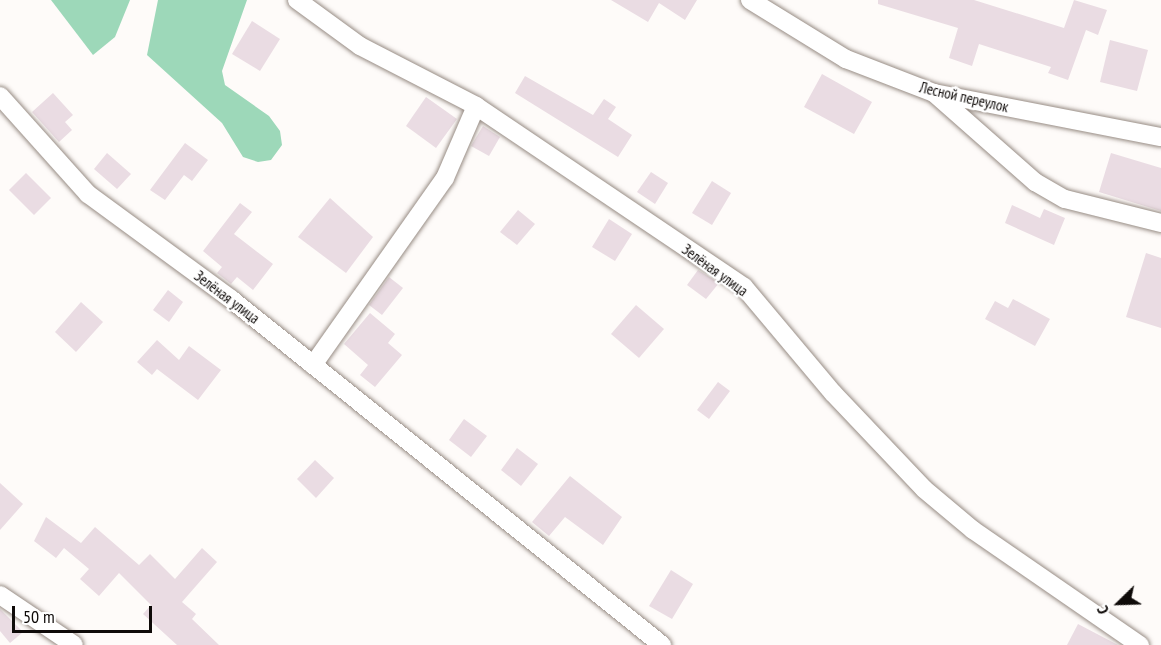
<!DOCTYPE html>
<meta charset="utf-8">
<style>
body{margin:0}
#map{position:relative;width:1161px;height:645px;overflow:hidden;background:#fefbf9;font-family:"PT Sans Narrow",sans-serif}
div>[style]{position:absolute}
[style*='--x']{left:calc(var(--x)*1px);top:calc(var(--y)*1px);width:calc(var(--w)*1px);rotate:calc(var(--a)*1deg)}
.forest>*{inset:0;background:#9dd8b9}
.building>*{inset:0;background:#eadce3}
.roads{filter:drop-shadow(0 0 2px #978c84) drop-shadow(0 0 2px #978c84)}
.minor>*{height:18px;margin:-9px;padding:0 9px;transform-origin:9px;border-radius:9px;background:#fff}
span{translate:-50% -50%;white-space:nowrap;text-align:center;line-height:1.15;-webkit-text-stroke:4.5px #fff;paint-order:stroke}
.street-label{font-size:15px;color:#0f0b09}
.north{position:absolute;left:1089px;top:573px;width:60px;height:60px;-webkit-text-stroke:4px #fff;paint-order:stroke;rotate:247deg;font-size:16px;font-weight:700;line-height:24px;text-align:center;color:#0f0b09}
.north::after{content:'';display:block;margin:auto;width:21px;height:27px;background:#0f0b09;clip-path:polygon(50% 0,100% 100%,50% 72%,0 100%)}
.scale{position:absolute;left:12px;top:606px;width:140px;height:27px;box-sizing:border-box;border:3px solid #0f0b09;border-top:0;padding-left:8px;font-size:18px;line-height:21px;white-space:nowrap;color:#0f0b09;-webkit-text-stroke:4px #fff;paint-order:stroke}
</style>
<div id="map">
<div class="forest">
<i style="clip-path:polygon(51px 0,130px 0,115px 37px,93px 55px)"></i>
<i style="clip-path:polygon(158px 0,247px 0,222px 71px,225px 85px,269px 116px,280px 131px,282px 145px,271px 160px,258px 162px,243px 157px,222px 123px,147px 55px)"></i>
</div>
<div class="building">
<i style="clip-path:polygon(611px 0,697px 0,685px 20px,659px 3px,648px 22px)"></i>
<i style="clip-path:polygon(878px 0,974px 0,1064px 28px,1074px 0,1107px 10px,1098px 35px,1086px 30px,1068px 80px,1048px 73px,1051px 67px,979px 44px,972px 66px,949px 58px,958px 28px,878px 4px)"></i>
<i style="clip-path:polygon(252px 21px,280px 39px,260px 71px,232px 54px)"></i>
<i style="clip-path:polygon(1110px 40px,1148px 50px,1137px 91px,1100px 82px)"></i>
<i style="clip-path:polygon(822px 74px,872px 102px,854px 134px,804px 107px)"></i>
<i style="clip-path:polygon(525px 76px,593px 115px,604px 99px,616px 107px,608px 119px,632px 135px,618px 157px,515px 93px)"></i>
<i style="clip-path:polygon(53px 93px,73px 115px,65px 122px,72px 130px,59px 142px,32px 112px)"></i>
<i style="clip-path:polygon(426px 97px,457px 119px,436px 148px,406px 126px)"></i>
<i style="clip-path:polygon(483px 126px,500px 137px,489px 156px,471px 146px)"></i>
<i style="clip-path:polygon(185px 143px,208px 160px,192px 181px,184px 175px,165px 200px,150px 190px)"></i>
<i style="clip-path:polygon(107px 153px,131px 174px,117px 189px,94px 169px)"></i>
<i style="clip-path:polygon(1111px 153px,1161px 168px,1161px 211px,1099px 192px)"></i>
<i style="clip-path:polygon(651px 172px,668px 183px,655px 204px,637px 192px)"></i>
<i style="clip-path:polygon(26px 173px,51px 198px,34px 215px,9px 190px)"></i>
<i style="clip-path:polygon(712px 181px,731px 193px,712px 225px,692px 213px)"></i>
<i style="clip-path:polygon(330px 198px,373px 237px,346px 273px,298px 237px)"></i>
<i style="clip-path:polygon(240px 203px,252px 212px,234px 234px,273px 264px,253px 290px,237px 277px,231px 284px,217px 273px,222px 267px,203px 251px)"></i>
<i style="clip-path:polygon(1012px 205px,1040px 218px,1044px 209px,1065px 218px,1054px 245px,1005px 223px)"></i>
<i style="clip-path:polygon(518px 210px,535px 224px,517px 245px,500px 232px)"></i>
<i style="clip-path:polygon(609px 219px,632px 234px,615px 261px,592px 247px)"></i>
<i style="clip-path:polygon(1146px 253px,1161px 258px,1161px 328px,1126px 317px)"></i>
<i style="clip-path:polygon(698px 270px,719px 283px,706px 299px,687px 285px)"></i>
<i style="clip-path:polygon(389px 277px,403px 288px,382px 315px,369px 305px)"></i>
<i style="clip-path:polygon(168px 290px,183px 302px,169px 322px,153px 310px)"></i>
<i style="clip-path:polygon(1013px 299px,1050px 319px,1035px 346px,985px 319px,995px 301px,1008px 308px)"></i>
<i style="clip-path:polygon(81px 302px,103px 322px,76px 352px,55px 332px)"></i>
<i style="clip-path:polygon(636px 305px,664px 329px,639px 358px,611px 334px)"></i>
<i style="clip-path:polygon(370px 313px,395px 334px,388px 343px,402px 355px,375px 387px,360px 375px,368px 365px,344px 344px)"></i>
<i style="clip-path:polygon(157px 340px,179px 360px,189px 346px,221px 370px,198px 400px,157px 369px,152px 375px,137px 362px)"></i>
<i style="clip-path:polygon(718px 382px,730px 391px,709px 419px,697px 410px)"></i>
<i style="clip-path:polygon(464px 419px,487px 436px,471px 457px,449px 440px)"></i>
<i style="clip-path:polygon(517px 448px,538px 464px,521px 486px,501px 470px)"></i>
<i style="clip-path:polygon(315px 460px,334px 478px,316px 498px,297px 479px)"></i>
<i style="clip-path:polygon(570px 476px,622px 517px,603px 545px,565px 517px,549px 536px,532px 522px)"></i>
<i style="clip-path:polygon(0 483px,23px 504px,0 530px)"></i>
<i style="clip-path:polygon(46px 517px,81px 543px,95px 527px,139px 565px,150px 554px,175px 579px,202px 548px,217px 562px,182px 602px,196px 614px,192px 619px,219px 645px,177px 645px,143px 614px,151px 605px,119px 573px,99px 596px,80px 579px,89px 569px,64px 548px,56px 558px,34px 541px)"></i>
<i style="clip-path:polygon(671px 570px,693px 584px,672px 619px,649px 606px)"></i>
<i style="clip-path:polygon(0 609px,23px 632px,10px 643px,0 631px)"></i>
<i style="clip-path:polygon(1078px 624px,1118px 645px,1067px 645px)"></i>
</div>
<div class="roads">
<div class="minor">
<i style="--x:297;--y:0;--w:78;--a:36.1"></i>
<i style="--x:360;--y:46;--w:131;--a:27.3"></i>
<i style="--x:476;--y:106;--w:323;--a:34"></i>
<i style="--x:744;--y:287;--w:138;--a:50"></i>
<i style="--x:833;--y:393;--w:132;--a:46.5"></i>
<i style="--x:924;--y:489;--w:64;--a:39.9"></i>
<i style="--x:973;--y:530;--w:203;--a:34.6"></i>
<i style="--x:750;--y:0;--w:113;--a:31.6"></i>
<i style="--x:846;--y:59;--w:94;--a:21.1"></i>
<i style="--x:934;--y:93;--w:231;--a:11"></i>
<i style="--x:934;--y:93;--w:135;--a:41.4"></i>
<i style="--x:1035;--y:182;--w:34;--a:30"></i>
<i style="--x:1065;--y:199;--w:99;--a:14"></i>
<i style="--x:0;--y:96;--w:132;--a:48.1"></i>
<i style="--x:88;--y:194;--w:177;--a:36.3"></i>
<i style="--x:231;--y:299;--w:553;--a:38.76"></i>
<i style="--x:313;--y:365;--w:229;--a:-54.8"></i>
<i style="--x:445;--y:178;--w:78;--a:-66.7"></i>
<i style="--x:0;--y:595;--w:89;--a:34"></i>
</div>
</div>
<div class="street-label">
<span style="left:964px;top:97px;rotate:13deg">Лесной переулок</span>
<span style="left:715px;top:270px;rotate:36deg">Зелёная улица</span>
<span style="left:227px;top:297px;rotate:37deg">Зелёная улица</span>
</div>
<div class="north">С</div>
<div class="scale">50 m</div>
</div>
